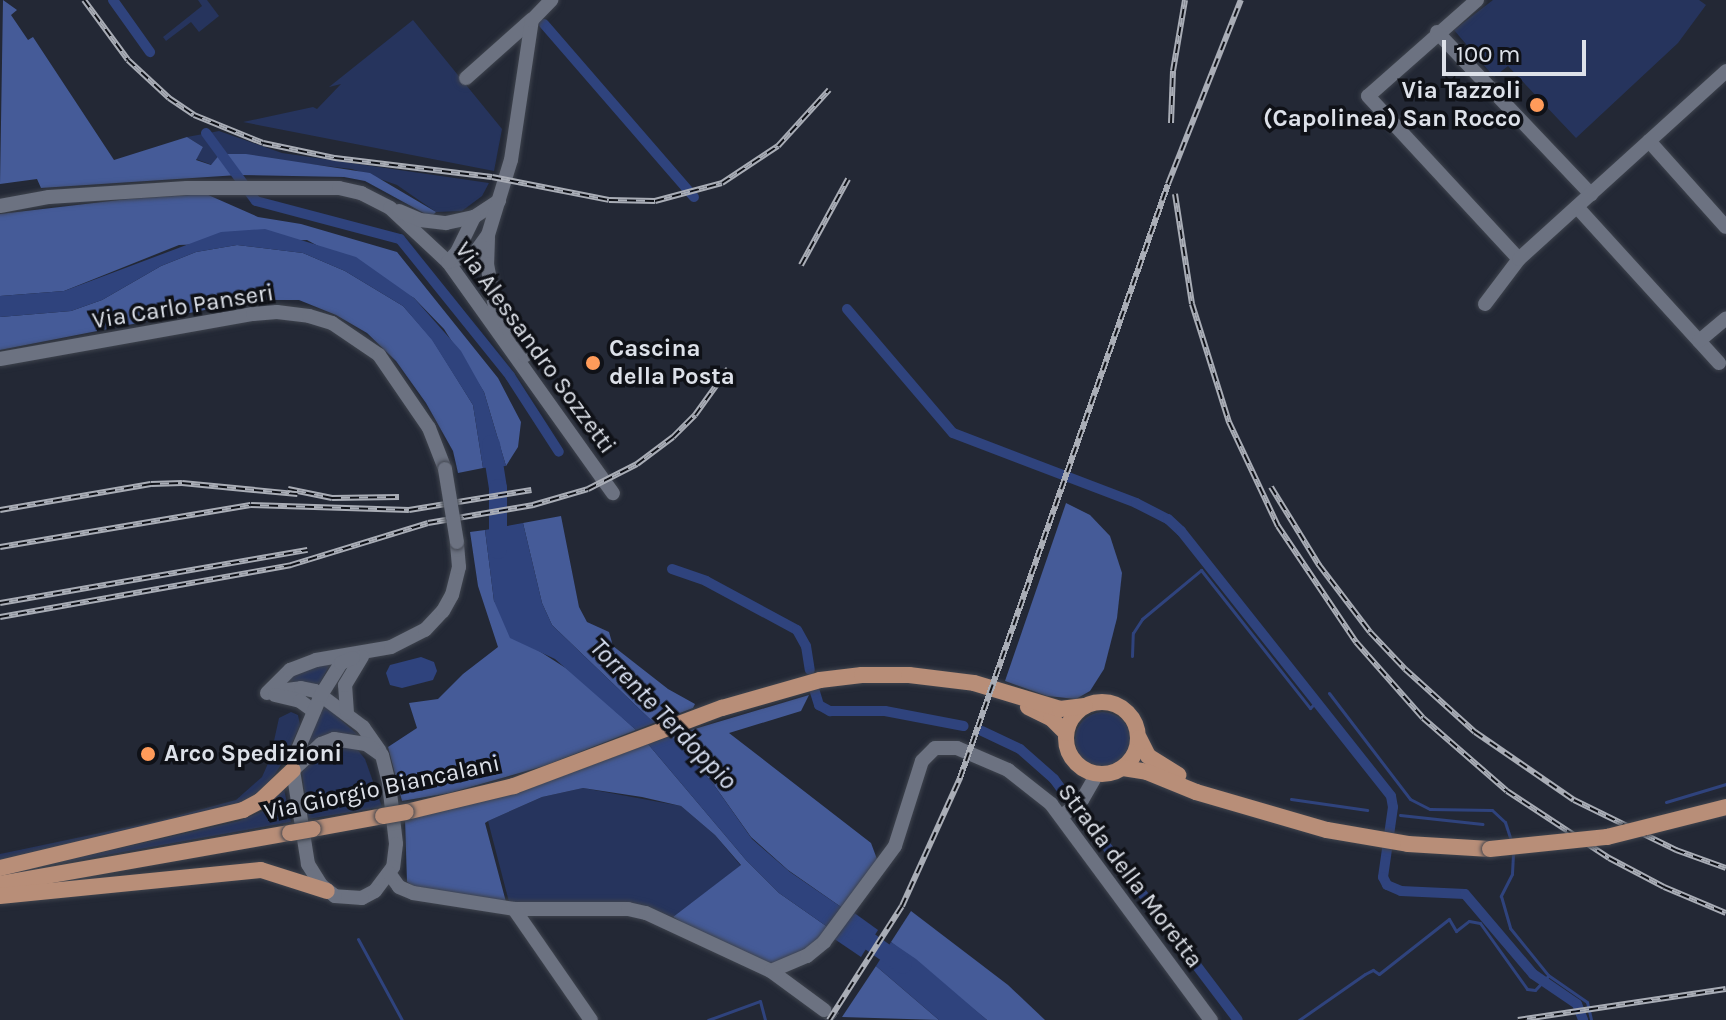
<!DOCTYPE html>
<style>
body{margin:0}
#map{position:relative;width:1726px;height:1020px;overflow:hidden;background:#232835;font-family:Karla,sans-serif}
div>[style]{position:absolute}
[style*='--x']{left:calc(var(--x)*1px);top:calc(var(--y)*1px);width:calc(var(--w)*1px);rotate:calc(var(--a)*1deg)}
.green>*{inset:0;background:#26345d}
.round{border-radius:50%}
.forest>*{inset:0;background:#455b98}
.water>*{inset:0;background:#2f437d}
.stream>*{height:3px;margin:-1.5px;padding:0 1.5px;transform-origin:1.5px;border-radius:1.5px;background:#2f437d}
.canal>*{height:10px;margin:-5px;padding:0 5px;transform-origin:5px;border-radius:5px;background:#2f437d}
.river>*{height:18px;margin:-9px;padding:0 9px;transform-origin:9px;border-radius:9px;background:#2f437d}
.minor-tunnel>*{height:14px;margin-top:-7px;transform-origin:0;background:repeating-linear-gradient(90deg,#3f4450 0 14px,transparent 0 21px)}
.roads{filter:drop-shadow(0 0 2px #3e434d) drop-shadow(0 0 2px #3e434d)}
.minor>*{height:14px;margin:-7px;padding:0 7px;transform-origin:7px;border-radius:7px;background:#6c7281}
.major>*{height:16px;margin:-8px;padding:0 8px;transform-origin:8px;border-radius:8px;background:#b88e78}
.major>.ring{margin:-8px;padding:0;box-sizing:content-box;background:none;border:16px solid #b88e78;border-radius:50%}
.rail>*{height:6px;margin-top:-3px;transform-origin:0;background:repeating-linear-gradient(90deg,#0f1117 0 9px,#a9adb6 0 18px);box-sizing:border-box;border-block:2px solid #a9adb6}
.bridges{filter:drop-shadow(0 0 2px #3e434d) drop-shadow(0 0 2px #3e434d)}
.minor-bridge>*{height:14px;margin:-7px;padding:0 7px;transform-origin:7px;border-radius:7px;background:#6c7281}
.major-bridge>*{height:16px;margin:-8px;padding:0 8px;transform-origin:8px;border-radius:8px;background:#b88e78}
.dots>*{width:22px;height:22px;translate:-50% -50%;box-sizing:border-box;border:4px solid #0f1117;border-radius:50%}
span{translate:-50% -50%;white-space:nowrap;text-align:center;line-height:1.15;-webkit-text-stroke:7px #0f1117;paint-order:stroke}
.poi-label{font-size:24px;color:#dde1e9;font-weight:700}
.right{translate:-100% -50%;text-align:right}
.left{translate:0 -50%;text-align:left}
.street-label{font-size:24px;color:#dde1e9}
.water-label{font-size:26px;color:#dae2f4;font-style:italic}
.scale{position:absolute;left:1442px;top:40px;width:144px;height:36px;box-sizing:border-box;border:4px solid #dde1e9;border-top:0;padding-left:10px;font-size:24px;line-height:28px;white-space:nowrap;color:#dde1e9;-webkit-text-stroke:6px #0f1117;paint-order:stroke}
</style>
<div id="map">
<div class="green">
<i style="clip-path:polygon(198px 0,207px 0,219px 16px,199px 32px,191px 22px,166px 41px,163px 37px,202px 6px)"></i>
<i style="clip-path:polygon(1493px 0,1699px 0,1706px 5px,1678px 43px,1576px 138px,1508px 66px,1494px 77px,1454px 30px)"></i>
<i style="clip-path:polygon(413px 20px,502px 129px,494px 171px,243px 122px,313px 107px,317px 109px,341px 84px,329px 87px)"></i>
<i style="clip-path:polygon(219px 131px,282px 153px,489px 183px,482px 196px,462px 211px,436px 212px,397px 185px,352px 169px,220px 154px,212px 165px,196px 159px,203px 147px,187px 137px)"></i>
<i style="clip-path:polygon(331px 663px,317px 688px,289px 684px,288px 678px,292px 674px)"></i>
<i style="clip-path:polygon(324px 705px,358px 735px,335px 733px,306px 749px,304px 747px)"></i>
<i class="round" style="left:1075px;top:712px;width:56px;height:56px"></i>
<i style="clip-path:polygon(291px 712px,298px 715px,300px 725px,286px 757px,268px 785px,246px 802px,0 864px,0 854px,158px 821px,236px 800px,262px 777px,270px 759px,279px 718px)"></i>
<i style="clip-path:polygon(341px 746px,357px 749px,365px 759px,382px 807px,308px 819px,302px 773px,306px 764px,322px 751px)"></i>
<i style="clip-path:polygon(583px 788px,681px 806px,715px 835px,741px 866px,673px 917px,639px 905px,509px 902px,488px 821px,542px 797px)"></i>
<i style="clip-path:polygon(284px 789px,291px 822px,28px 869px,239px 821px,263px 811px)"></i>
</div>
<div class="forest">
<i style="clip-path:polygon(3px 0,17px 10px,11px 15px,28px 40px,33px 37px,114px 160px,187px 137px,203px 147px,196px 160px,211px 165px,220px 154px,246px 154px,370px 173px,436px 212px,431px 217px,365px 181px,344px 177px,238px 175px,41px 188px,37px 179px,0 184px)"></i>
<i style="clip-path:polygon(206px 194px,258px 217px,301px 224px,397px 252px,498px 378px,521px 422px,518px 447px,506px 466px,484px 392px,444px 329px,414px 298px,307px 240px,179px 245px,64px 291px,0 296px,0 214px,128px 199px)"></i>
<i style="clip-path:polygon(237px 245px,303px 253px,345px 271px,403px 306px,432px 339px,473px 405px,483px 468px,458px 473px,453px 451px,426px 403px,396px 361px,367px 333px,336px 315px,299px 300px,256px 300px,0 350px,0 317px,71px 311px,102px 300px,161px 266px,196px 252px)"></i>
<i style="clip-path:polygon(1066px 503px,1090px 515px,1110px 536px,1122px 573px,1117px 618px,1104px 669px,1090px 691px,1076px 699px,1047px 696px,1005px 681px)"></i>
<i style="clip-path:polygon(561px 516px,579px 607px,587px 622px,609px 632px,613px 646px,668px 689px,695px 704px,693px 708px,654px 723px,552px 625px,542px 603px,523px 523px)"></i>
<i style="clip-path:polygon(485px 530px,494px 601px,536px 649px,575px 674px,636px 730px,544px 766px,449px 793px,402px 801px,388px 747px,417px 728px,409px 703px,438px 699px,463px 674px,498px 647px,478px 586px,470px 532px)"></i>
<i style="clip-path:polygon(809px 695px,801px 711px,729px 733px,871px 843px,877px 859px,844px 909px,788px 870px,751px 837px,714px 785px,671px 736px)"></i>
<i style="clip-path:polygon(648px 744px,746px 860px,779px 893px,829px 928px,804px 953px,782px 963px,765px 963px,715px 942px,673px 917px,741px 865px,715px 835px,681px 806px,642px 797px,583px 788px,542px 797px,488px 821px,485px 823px,506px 902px,415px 887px,407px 882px,405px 819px,518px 792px)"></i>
<i style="clip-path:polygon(911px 911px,1008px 985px,1045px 1020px,987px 1020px,891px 942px)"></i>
<i style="clip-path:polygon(876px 966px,939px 1020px,842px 1017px)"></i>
</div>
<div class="water">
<i style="clip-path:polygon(265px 229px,356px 257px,414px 298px,461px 351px,484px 392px,506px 466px,483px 468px,473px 405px,432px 340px,403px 306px,345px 271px,303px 253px,237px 245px,196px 252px,161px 266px,102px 300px,71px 311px,0 317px,0 296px,64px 291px,221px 232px)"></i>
<i style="clip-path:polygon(523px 523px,542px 603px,552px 625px,654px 723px,636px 730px,555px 659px,510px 638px,494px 601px,485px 530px)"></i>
<i style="clip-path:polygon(421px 657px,434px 662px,437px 671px,433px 680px,402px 688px,390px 685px,386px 673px,390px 665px)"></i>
<i style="clip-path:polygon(671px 736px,714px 785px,752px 839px,790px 872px,844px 909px,829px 928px,779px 893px,746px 860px,648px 744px)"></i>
<i style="clip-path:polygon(853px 912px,878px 930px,861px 957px,833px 938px)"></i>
<i style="clip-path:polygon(891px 942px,916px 959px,987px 1020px,939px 1020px,876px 966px)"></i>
</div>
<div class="stream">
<i style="--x:1132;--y:656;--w:23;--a:-88"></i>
<i style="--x:1133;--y:633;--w:17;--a:-57"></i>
<i style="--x:1142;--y:619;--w:77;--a:-39.7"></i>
<i style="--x:1201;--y:570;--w:176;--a:51.7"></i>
<i style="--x:1310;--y:708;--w:6;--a:-45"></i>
<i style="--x:1329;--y:693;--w:133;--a:52.6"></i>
<i style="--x:1410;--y:799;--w:22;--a:27"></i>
<i style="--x:1430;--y:809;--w:62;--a:0.9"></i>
<i style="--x:1492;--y:810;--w:18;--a:43"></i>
<i style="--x:1505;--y:822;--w:22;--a:72"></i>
<i style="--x:1291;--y:799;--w:77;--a:8.2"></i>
<i style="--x:1666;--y:802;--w:63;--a:-16.7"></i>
<i style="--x:1400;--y:815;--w:83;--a:6.2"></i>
<i style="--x:1513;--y:854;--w:20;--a:93"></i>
<i style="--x:1512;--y:874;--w:25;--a:117"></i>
<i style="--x:1501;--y:896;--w:33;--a:74"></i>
<i style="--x:1510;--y:928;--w:60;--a:51"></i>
<i style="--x:1548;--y:975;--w:47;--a:34.7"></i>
<i style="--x:1587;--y:1002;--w:18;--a:77"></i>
<i style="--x:358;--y:939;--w:92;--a:61.5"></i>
<i style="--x:708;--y:1020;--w:55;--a:-20.1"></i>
<i style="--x:760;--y:1001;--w:20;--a:75"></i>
<i style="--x:1299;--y:1020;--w:80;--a:-34.9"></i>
<i style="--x:1365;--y:974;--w:9;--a:-27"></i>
<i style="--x:1373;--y:970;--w:7;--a:34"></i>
<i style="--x:1379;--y:974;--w:89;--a:-38.2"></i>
<i style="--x:1449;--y:919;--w:14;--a:60"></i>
<i style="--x:1456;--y:931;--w:16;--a:-38"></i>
<i style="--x:1469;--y:921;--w:11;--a:10"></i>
<i style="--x:1480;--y:923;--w:81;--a:54.5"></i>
<i style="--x:1527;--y:989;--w:8;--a:7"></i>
<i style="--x:1535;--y:990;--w:19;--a:-47"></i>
</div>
<div class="canal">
<i style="--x:113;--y:0;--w:64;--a:54.6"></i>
<i style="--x:544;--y:24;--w:229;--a:49.1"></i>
<i style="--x:206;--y:133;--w:84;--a:53.7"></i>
<i style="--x:256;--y:201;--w:149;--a:14.8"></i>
<i style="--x:400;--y:239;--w:176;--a:51.2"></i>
<i style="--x:510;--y:376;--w:90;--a:57.2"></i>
<i style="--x:847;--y:309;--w:163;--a:49.5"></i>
<i style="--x:953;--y:433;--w:196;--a:20.9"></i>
<i style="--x:1136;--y:503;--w:36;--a:27"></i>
<i style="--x:1168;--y:519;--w:18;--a:43"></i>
<i style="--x:1181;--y:531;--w:338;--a:51.6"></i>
<i style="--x:1391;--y:796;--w:11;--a:80"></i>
<i style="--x:1393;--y:807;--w:71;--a:98.1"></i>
<i style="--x:1383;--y:877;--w:9;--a:63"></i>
<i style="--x:1387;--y:885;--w:15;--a:23"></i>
<i style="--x:1401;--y:891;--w:64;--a:2.7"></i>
<i style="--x:1465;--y:894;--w:105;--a:49.6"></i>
<i style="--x:1533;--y:974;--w:53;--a:34.3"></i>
<i style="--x:1577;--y:1004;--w:17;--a:69"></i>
<i style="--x:672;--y:569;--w:36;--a:19"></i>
<i style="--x:706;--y:581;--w:103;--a:28.3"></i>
<i style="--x:797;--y:630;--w:18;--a:61"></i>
<i style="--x:806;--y:646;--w:24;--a:81"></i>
<i style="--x:815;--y:692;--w:14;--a:73"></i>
<i style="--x:819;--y:705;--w:13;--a:29"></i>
<i style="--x:830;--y:711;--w:55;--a:0"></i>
<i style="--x:885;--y:711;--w:80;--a:10.8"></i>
<i style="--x:982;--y:731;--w:42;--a:25.3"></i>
<i style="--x:1020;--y:749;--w:45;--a:41.4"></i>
<i style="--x:1054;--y:779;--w:24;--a:54"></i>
<i style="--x:1082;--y:814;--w:258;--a:52.9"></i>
</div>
<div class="river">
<i style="--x:491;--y:444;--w:45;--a:81"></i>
<i style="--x:498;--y:488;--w:62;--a:90"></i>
<i style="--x:852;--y:929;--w:62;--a:35.2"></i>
</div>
<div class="minor-tunnel">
<i style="--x:824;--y:1010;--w:16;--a:38"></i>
</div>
<div class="roads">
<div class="minor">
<i style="--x:1477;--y:0;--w:145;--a:138.6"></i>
<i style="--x:1368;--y:96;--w:222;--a:47.2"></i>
<i style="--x:1437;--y:32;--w:224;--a:46.5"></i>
<i style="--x:466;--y:78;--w:87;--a:-41.7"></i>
<i style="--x:1649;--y:141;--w:115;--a:48.2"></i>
<i style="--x:0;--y:206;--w:50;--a:-10.4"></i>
<i style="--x:49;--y:197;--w:138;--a:-3.7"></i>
<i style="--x:187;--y:188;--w:152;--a:0"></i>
<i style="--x:339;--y:188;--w:23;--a:13"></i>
<i style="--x:361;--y:193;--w:33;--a:27"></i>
<i style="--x:390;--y:208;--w:79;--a:43"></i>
<i style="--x:448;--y:262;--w:284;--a:54.5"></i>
<i style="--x:1577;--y:207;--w:211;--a:47.7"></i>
<i style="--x:399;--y:211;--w:23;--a:23"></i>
<i style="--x:420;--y:220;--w:26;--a:7"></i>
<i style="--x:446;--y:223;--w:29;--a:-12"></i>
<i style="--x:474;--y:217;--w:30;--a:-33"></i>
<i style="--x:488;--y:238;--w:26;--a:92"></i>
<i style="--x:487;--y:264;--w:44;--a:79.5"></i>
<i style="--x:495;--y:307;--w:57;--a:58.5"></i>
<i style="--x:448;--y:262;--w:27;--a:-17"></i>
<i style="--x:474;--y:254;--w:24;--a:-54"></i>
<i style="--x:488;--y:235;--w:78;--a:-73"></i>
<i style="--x:511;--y:160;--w:142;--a:-81.5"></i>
<i style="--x:532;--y:20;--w:28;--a:-46"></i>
<i style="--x:448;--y:262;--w:13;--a:-48"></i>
<i style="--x:457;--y:252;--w:39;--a:-64"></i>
<i style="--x:1485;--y:304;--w:56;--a:-52.9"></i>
<i style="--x:1519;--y:259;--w:280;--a:-42.2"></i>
<i style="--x:1699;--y:341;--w:35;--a:-40"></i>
<i style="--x:0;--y:359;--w:257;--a:-10.1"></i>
<i style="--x:253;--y:314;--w:24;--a:-5"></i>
<i style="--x:277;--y:312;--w:32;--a:7"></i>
<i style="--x:309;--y:316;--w:24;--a:17"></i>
<i style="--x:332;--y:323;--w:57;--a:34.2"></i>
<i style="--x:379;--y:355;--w:88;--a:55.6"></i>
<i style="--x:429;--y:428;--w:44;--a:68.7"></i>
<i style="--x:270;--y:692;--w:31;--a:-7"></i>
<i style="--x:301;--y:688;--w:14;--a:12"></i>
<i style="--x:315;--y:691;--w:60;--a:36.9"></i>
<i style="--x:363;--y:727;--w:29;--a:55"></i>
<i style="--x:267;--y:693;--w:33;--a:-45"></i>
<i style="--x:290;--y:670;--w:28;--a:-21"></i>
<i style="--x:316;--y:660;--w:76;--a:-9.8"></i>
<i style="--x:391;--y:647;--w:38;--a:-27"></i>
<i style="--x:425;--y:630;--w:26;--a:-47"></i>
<i style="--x:443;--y:611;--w:18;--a:-61"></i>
<i style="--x:452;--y:595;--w:29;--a:-76"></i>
<i style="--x:459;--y:567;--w:25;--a:-95"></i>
<i style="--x:275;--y:695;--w:26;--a:13"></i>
<i style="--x:300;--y:701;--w:17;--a:36"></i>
<i style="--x:347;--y:713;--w:28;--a:-94"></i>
<i style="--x:345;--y:685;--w:33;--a:-59"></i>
<i style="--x:334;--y:739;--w:32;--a:9"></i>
<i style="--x:366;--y:744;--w:19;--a:35"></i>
<i style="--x:382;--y:755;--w:30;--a:76"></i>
<i style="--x:389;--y:784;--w:60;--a:83.3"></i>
<i style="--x:396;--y:844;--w:23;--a:97"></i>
<i style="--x:393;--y:867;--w:30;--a:127"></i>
<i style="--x:375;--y:891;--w:15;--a:152"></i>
<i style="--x:362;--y:898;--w:27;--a:-176"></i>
<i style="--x:335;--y:896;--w:18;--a:-142"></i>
<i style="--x:321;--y:885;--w:25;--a:-122"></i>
<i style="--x:308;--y:864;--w:95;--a:-99.1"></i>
<i style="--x:293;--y:770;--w:38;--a:-43"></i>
<i style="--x:321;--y:744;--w:14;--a:-21"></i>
<i style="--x:293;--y:770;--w:16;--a:-79"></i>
<i style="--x:296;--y:754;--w:64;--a:-67"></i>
<i style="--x:321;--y:695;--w:38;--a:-58"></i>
<i style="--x:341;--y:663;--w:13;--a:-23"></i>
<i style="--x:1062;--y:816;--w:26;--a:-39"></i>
<i style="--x:1082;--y:800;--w:30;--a:-60"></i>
<i style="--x:389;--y:873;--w:17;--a:54"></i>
<i style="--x:399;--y:887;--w:15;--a:23"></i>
<i style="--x:413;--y:893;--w:102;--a:9"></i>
<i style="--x:514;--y:909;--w:114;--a:0"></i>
<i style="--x:628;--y:909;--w:18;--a:13"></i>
<i style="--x:646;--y:913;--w:138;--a:24.9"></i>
<i style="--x:771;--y:971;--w:39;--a:-23"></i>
<i style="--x:807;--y:956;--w:22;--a:-39"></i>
<i style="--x:824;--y:942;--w:119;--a:-53.5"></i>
<i style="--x:895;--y:846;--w:89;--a:-72.4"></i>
<i style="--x:922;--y:761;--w:18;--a:-45"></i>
<i style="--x:935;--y:748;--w:22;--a:0"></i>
<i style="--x:957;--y:748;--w:56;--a:23.3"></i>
<i style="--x:1008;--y:770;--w:55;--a:38.3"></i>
<i style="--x:1051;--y:804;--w:269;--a:53.5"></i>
<i style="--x:514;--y:909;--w:135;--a:55.3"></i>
<i style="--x:771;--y:971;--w:66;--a:36.3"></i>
</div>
<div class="major">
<i class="ring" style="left:1066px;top:702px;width:56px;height:56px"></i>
<i style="--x:1028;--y:707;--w:25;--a:26"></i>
<i style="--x:1051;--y:718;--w:21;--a:45"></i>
<i style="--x:1139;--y:738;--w:20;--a:63"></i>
<i style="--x:1148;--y:756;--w:36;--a:32"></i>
<i style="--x:1123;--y:768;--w:24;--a:9"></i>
<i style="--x:1147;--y:772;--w:53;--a:22.2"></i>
<i style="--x:1196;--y:792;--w:136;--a:16.2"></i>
<i style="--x:1327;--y:830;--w:82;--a:9.8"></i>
<i style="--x:1408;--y:844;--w:82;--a:3.5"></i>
<i style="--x:406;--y:812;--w:111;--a:-13.5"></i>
<i style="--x:514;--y:786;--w:222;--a:-20.6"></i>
<i style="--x:722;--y:708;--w:102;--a:-15.9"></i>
<i style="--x:820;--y:680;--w:42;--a:-6.8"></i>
<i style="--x:862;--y:675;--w:47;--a:0"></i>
<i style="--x:909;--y:675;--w:65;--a:7"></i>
<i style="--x:974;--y:683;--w:90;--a:16.8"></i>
<i style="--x:1060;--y:709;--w:25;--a:-7"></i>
<i style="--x:313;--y:829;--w:71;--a:-10.5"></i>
<i style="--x:0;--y:868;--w:250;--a:-13.4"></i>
<i style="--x:243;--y:810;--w:19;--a:-28"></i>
<i style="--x:260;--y:801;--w:45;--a:-43.2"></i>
<i style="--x:0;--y:884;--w:294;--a:-10"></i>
<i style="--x:0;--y:896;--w:262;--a:-5.7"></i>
<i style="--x:261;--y:870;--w:69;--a:17.7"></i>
</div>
</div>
<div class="rail">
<i style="--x:84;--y:0;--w:74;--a:53.7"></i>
<i style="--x:128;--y:60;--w:56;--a:42.8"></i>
<i style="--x:169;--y:98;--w:30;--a:34"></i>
<i style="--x:194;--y:115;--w:74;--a:22.1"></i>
<i style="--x:263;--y:143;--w:74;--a:11.8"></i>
<i style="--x:335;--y:158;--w:158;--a:6.9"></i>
<i style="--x:492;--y:177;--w:119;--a:11.1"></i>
<i style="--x:609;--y:200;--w:46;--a:1.2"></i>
<i style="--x:655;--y:201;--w:69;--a:-15"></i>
<i style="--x:722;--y:183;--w:67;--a:-33.5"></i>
<i style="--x:778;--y:146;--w:76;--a:-47.7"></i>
<i style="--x:1171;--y:123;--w:52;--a:-87.8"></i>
<i style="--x:1173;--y:71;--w:72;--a:-80.4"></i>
<i style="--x:1175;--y:194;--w:111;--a:81.2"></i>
<i style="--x:1192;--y:304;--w:124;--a:72.6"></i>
<i style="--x:1229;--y:422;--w:115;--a:64.8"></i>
<i style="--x:1278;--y:526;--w:140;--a:56.1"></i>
<i style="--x:1356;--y:642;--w:101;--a:48.6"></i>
<i style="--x:1423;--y:718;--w:111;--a:41"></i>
<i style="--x:1507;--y:791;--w:122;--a:33.3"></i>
<i style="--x:1609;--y:858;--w:62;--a:27.8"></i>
<i style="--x:1664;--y:887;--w:67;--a:22.8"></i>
<i style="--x:801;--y:265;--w:98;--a:-61.3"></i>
<i style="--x:1271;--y:487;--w:92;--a:58.4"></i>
<i style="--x:1319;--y:565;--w:84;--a:52.7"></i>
<i style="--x:1370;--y:632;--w:51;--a:46.6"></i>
<i style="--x:1405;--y:669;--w:94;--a:42"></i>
<i style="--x:1475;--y:732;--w:120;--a:34.5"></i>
<i style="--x:1574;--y:800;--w:114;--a:26.1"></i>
<i style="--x:1676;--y:850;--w:53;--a:19.8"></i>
<i style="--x:288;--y:489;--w:45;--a:11.6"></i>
<i style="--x:332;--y:498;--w:67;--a:-0.9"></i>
<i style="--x:0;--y:510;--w:153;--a:-9.8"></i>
<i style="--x:151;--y:484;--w:31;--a:-2"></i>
<i style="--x:182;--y:483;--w:116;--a:5.5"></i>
<i style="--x:0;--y:547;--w:254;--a:-9.5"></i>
<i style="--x:251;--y:505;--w:158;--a:1.8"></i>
<i style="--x:409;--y:510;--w:124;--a:-9.3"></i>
<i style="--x:0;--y:603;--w:312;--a:-9.8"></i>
<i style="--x:0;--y:617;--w:296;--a:-10.1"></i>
<i style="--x:291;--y:565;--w:143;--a:-17"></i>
<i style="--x:428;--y:523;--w:107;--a:-9.7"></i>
<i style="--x:533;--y:505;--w:57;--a:-16.2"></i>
<i style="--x:588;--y:489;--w:55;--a:-27"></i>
<i style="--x:637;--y:464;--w:45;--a:-36.9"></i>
<i style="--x:673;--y:437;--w:31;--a:-45"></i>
<i style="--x:695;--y:415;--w:57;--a:-54.3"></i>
<i style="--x:829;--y:1020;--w:135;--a:-57.4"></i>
<i style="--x:902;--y:906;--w:141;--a:-65.6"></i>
<i style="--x:960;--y:778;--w:629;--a:-70.7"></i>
<i style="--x:1168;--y:184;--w:198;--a:-68.4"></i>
<i style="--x:1518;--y:1020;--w:210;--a:-8.5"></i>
</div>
<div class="bridges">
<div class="minor-bridge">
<i style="--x:445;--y:469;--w:74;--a:80.7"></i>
</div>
<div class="major-bridge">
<i style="--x:383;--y:816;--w:23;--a:-10"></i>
<i style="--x:290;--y:833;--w:23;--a:-10"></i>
<i style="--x:1490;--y:849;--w:118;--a:-5.9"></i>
<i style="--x:1607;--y:837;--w:123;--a:-14.1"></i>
</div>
</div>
<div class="dots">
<i style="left:1537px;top:105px;background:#ff9b5a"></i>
<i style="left:593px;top:363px;background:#ff9b5a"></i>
<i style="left:148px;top:754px;background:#ff9b5a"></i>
</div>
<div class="poi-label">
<span class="right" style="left:1521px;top:105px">Via Tazzoli<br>(Capolinea) San Rocco</span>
<span class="left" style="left:609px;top:363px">Cascina<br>della Posta</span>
<span class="left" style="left:164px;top:754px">Arco Spedizioni</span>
</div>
<div class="street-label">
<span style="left:183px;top:307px;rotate:-9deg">Via Carlo Panseri</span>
<span style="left:535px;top:348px;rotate:54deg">Via Alessandro Sozzetti</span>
<span style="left:382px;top:788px;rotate:-12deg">Via Giorgio Biancalani</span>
<span style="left:1130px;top:876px;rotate:53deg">Strada della Moretta</span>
</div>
<div class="water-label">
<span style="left:663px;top:714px;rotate:46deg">Torrente Terdoppio</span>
</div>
<div class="scale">100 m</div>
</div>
